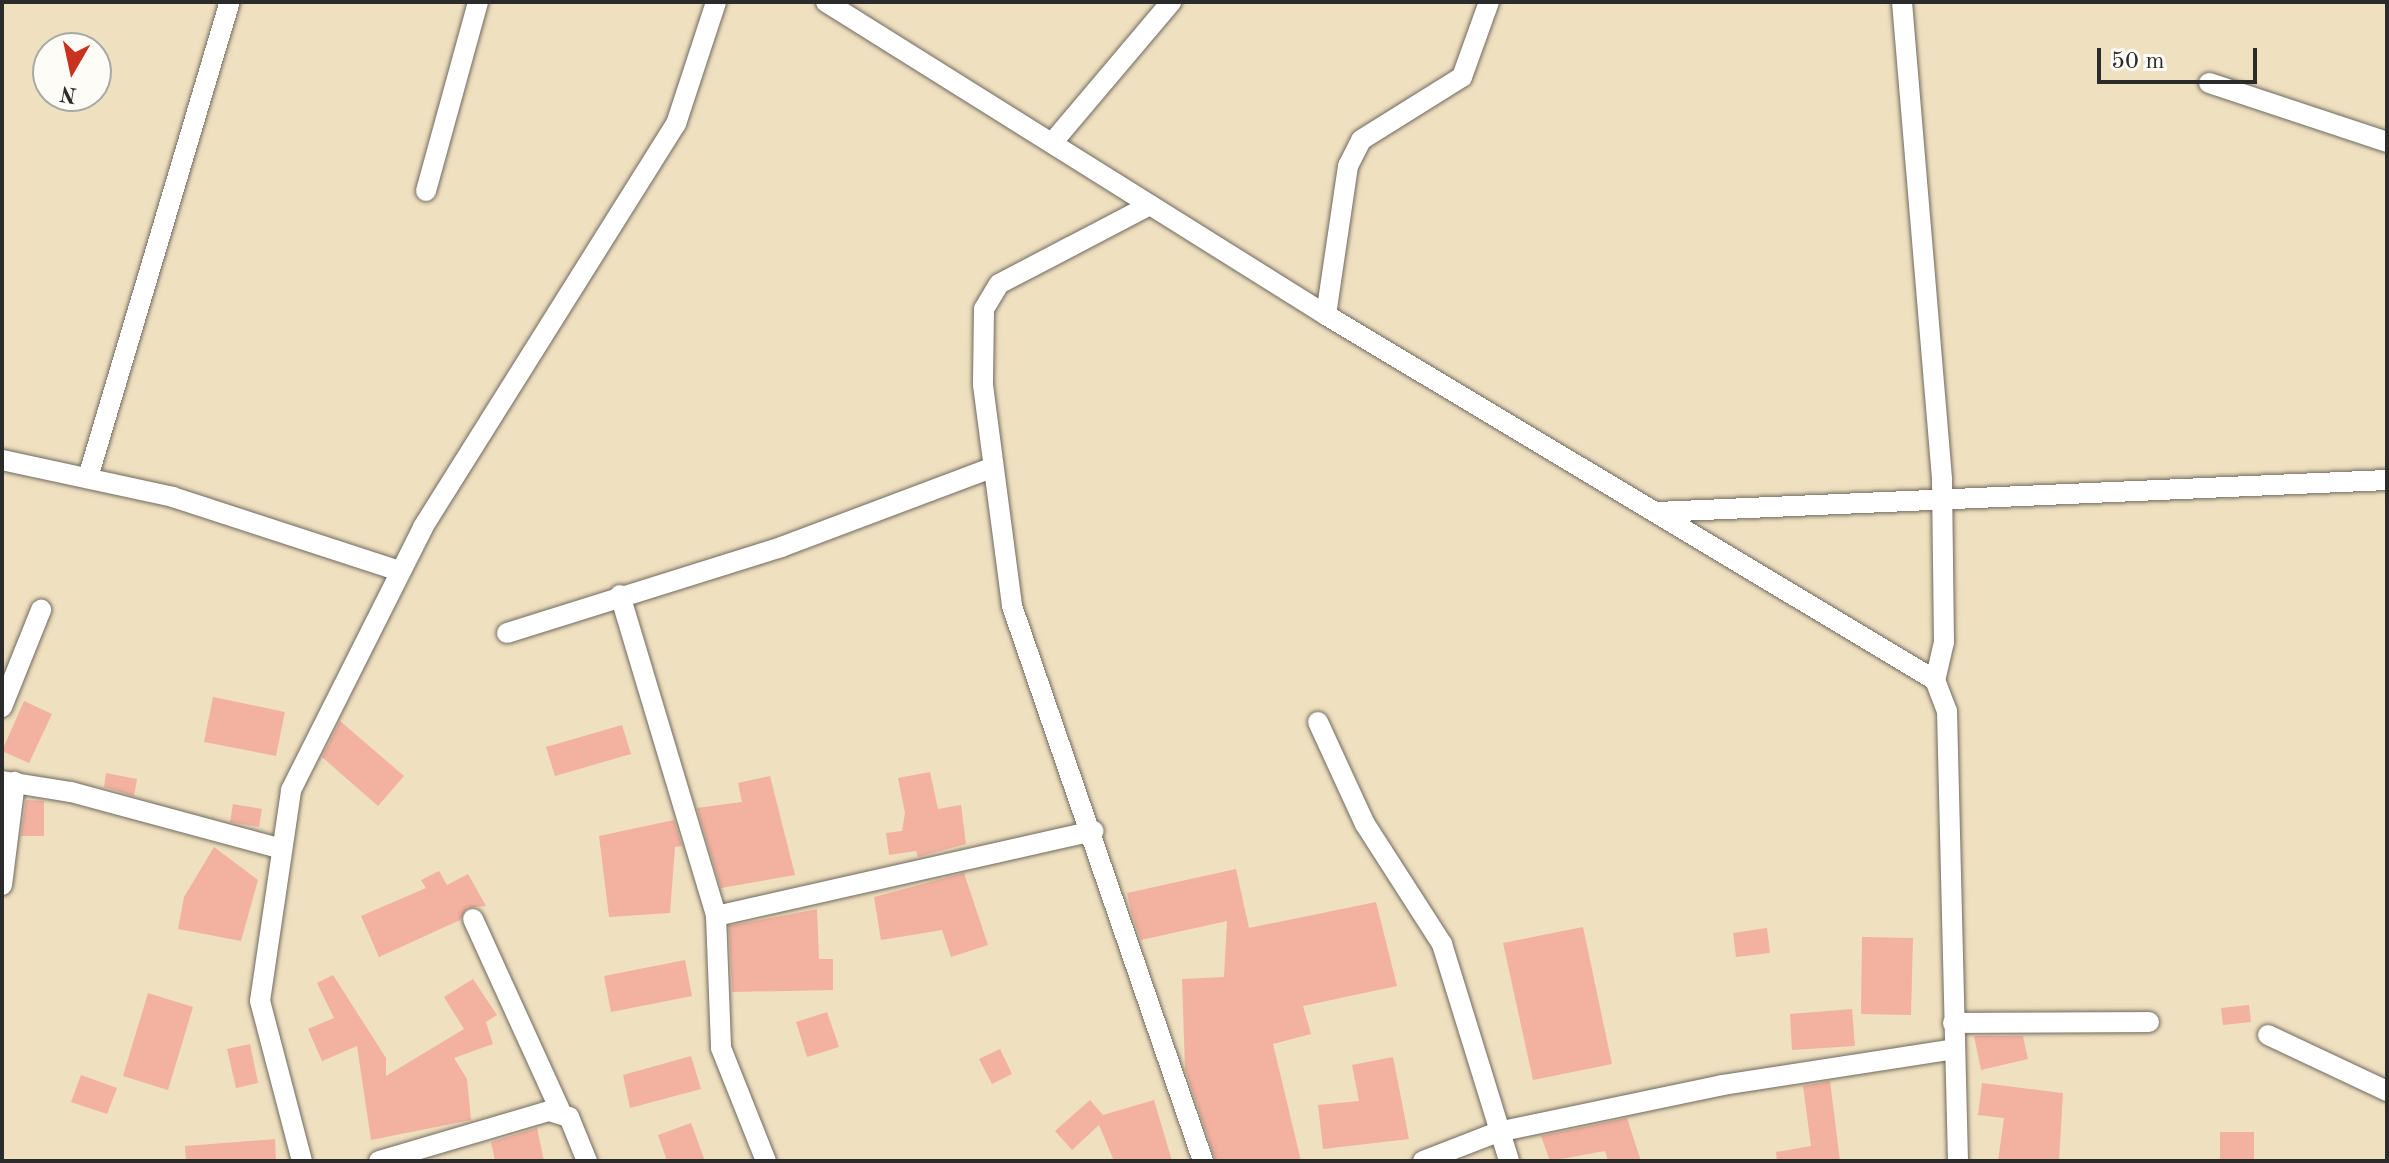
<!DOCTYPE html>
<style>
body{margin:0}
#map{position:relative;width:2389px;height:1163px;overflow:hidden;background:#efe0c0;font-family:"Old Standard TT",serif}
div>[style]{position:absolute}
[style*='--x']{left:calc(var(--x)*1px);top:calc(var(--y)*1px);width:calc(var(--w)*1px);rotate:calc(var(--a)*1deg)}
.building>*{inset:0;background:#f3b1a0}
.roads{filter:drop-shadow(0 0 2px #706a5f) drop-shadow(0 0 2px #706a5f)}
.minor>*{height:20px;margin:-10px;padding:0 10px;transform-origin:10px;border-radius:10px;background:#fff}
span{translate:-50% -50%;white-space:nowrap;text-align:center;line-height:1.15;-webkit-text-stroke:7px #fdfcf7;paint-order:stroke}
.frame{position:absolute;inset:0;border:4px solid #2b2b2b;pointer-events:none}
.north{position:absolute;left:32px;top:32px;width:80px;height:80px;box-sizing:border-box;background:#fdfcf7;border:2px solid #a9a8a5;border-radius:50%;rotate:189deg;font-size:22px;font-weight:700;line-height:32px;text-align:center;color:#2b2b2b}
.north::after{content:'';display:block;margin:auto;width:28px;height:36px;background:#c8321e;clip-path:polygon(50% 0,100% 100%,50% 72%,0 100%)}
.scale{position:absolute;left:2097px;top:48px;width:160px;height:36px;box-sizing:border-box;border:4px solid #2b2b2b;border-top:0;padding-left:10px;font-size:24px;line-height:28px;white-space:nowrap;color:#2b2b2b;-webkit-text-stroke:6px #fdfcf7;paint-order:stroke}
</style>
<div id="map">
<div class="building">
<i style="clip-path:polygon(213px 697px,285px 712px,276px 756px,204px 742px)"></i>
<i style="clip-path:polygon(24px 701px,52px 714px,29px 763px,2px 751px)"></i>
<i style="clip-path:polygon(340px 721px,404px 776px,378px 806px,322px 757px)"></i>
<i style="clip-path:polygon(622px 725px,631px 754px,555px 776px,546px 747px)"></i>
<i style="clip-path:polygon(930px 772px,938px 809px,961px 805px,966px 844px,918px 857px,916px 851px,889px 855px,886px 833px,902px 831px,905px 813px,898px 778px)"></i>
<i style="clip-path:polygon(106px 773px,137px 779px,134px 796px,104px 787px)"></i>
<i style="clip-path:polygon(770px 776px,795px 875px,721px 888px,697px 808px,742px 802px,738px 783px)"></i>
<i style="clip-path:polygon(26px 800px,44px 801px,44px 836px,21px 836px)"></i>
<i style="clip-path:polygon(233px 804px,262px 809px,259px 827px,230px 822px)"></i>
<i style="clip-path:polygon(674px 820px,682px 846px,675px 847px,670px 913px,609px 917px,599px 836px)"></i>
<i style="clip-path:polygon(214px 847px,258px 880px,241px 941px,178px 929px,184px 897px)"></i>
<i style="clip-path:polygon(1236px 869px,1249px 928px,1376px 902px,1397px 986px,1303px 1006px,1311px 1034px,1273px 1044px,1301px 1161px,1216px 1161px,1185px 1069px,1182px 979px,1224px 977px,1227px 921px,1141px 940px,1132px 915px,1127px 893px)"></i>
<i style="clip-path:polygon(439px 871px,447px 885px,468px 874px,486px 906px,467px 908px,460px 920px,379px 957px,361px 916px,426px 888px,421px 880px)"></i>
<i style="clip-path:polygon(964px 873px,988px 945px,951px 957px,942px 930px,881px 940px,874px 897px)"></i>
<i style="clip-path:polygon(817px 909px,819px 959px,833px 959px,833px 990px,732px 992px,729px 926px)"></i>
<i style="clip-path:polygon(1583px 927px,1612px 1064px,1533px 1080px,1503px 943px)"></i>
<i style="clip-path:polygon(1767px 928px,1770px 953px,1736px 957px,1733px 933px)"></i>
<i style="clip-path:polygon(1862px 937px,1913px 938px,1911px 1015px,1861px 1014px)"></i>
<i style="clip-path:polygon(685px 960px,692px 996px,611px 1012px,604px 976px)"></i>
<i style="clip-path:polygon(333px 975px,386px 1058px,386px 1076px,464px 1029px,444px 997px,473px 979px,497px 1015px,486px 1022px,493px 1044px,454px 1058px,467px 1079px,471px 1120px,371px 1140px,357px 1046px,322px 1061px,308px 1029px,334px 1018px,317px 983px)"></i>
<i style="clip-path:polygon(148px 993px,193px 1007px,168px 1090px,123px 1076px)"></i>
<i style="clip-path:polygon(2249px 1005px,2251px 1022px,2223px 1025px,2221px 1008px)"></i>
<i style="clip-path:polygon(1852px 1009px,1855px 1046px,1792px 1050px,1790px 1014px)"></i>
<i style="clip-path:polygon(827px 1012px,839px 1047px,807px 1057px,796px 1022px)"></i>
<i style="clip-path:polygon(1974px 1036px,2023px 1036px,2028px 1059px,1981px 1070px)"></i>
<i style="clip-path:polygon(250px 1044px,258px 1083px,236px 1088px,227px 1049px)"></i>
<i style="clip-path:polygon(1000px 1049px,1012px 1074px,992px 1084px,979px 1059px)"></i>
<i style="clip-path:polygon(691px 1056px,701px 1089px,630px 1108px,623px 1075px)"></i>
<i style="clip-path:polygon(1393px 1057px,1409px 1139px,1323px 1149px,1318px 1105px,1359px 1101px,1352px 1065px)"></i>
<i style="clip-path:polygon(81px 1075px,117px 1088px,107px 1114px,71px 1102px)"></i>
<i style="clip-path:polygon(1830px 1081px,1840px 1161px,1777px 1161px,1776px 1152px,1811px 1146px,1803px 1086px)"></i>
<i style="clip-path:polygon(1982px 1083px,2063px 1093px,2059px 1161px,1998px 1161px,2004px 1118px,1978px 1115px)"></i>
<i style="clip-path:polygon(1090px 1100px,1103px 1115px,1154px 1100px,1172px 1161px,1114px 1161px,1099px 1125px,1072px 1150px,1055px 1131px)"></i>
<i style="clip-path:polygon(1627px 1118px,1641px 1161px,1608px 1161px,1605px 1151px,1550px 1161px,1541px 1136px)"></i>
<i style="clip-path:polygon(691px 1123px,705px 1161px,667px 1161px,658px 1135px)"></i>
<i style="clip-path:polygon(537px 1128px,544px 1161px,495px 1161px,491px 1142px)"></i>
<i style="clip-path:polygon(2220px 1132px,2254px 1132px,2254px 1161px,2220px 1161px)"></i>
<i style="clip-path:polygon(275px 1139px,276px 1161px,186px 1161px,185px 1146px)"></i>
</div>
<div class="roads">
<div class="minor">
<i style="--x:826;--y:2;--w:590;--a:32.05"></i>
<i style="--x:1326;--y:315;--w:710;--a:30.94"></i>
<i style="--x:1935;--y:680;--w:33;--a:69"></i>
<i style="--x:1947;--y:711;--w:450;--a:88.6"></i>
<i style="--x:1902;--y:2;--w:480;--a:85.2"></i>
<i style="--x:1942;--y:480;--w:162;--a:89.3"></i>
<i style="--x:1944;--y:642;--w:39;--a:103"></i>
<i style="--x:2209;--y:83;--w:188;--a:18.3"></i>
<i style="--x:1052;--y:143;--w:185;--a:-49.8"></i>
<i style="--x:426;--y:191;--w:196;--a:-74.6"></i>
<i style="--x:1150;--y:205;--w:170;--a:152.4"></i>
<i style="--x:999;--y:284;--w:29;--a:121"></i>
<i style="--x:984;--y:309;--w:76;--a:90.8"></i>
<i style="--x:983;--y:385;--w:223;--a:82.5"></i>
<i style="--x:1012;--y:606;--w:587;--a:71.01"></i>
<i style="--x:1326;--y:315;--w:151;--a:-81.6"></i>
<i style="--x:1348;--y:166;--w:29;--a:-63"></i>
<i style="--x:1361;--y:140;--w:119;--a:-32"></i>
<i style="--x:1462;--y:77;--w:80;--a:-70.2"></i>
<i style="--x:2;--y:460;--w:175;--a:12.2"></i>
<i style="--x:173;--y:497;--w:238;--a:18.1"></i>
<i style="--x:89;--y:474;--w:493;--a:-73.4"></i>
<i style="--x:1657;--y:512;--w:731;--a:-2.51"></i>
<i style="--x:620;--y:595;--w:335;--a:73.3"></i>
<i style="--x:716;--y:916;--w:132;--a:87.8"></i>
<i style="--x:721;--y:1048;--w:122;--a:68.3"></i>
<i style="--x:507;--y:633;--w:287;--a:-17.4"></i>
<i style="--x:781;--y:547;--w:222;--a:-20.6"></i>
<i style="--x:2;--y:707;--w:105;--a:-68.1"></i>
<i style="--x:1318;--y:722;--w:112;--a:65.3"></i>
<i style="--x:1365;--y:824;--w:143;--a:57.3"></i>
<i style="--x:1442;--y:944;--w:227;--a:72.8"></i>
<i style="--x:2;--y:781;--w:70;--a:9.1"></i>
<i style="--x:71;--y:792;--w:214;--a:15.1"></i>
<i style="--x:2;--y:885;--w:104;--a:-82.8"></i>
<i style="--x:716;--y:916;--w:387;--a:-12.7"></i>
<i style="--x:473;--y:919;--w:214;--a:65.5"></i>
<i style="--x:1953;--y:1023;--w:196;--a:-0.3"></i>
<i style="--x:2268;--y:1035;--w:132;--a:25.2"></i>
<i style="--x:302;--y:1161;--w:165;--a:-104.7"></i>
<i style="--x:260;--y:1001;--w:213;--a:-81.6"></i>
<i style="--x:291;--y:790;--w:294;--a:-63.3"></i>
<i style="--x:423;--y:527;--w:476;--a:-57.9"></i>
<i style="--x:676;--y:124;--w:128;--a:-71.8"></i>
<i style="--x:379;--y:1161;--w:177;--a:-16.4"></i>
<i style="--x:549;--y:1111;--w:21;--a:17"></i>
<i style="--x:569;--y:1117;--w:48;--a:67.8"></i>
<i style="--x:1423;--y:1161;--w:80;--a:-21.1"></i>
<i style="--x:1498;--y:1132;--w:229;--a:-11.8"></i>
<i style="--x:1722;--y:1085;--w:235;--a:-8.8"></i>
</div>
</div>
<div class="frame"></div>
<div class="north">N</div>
<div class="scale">50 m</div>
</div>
